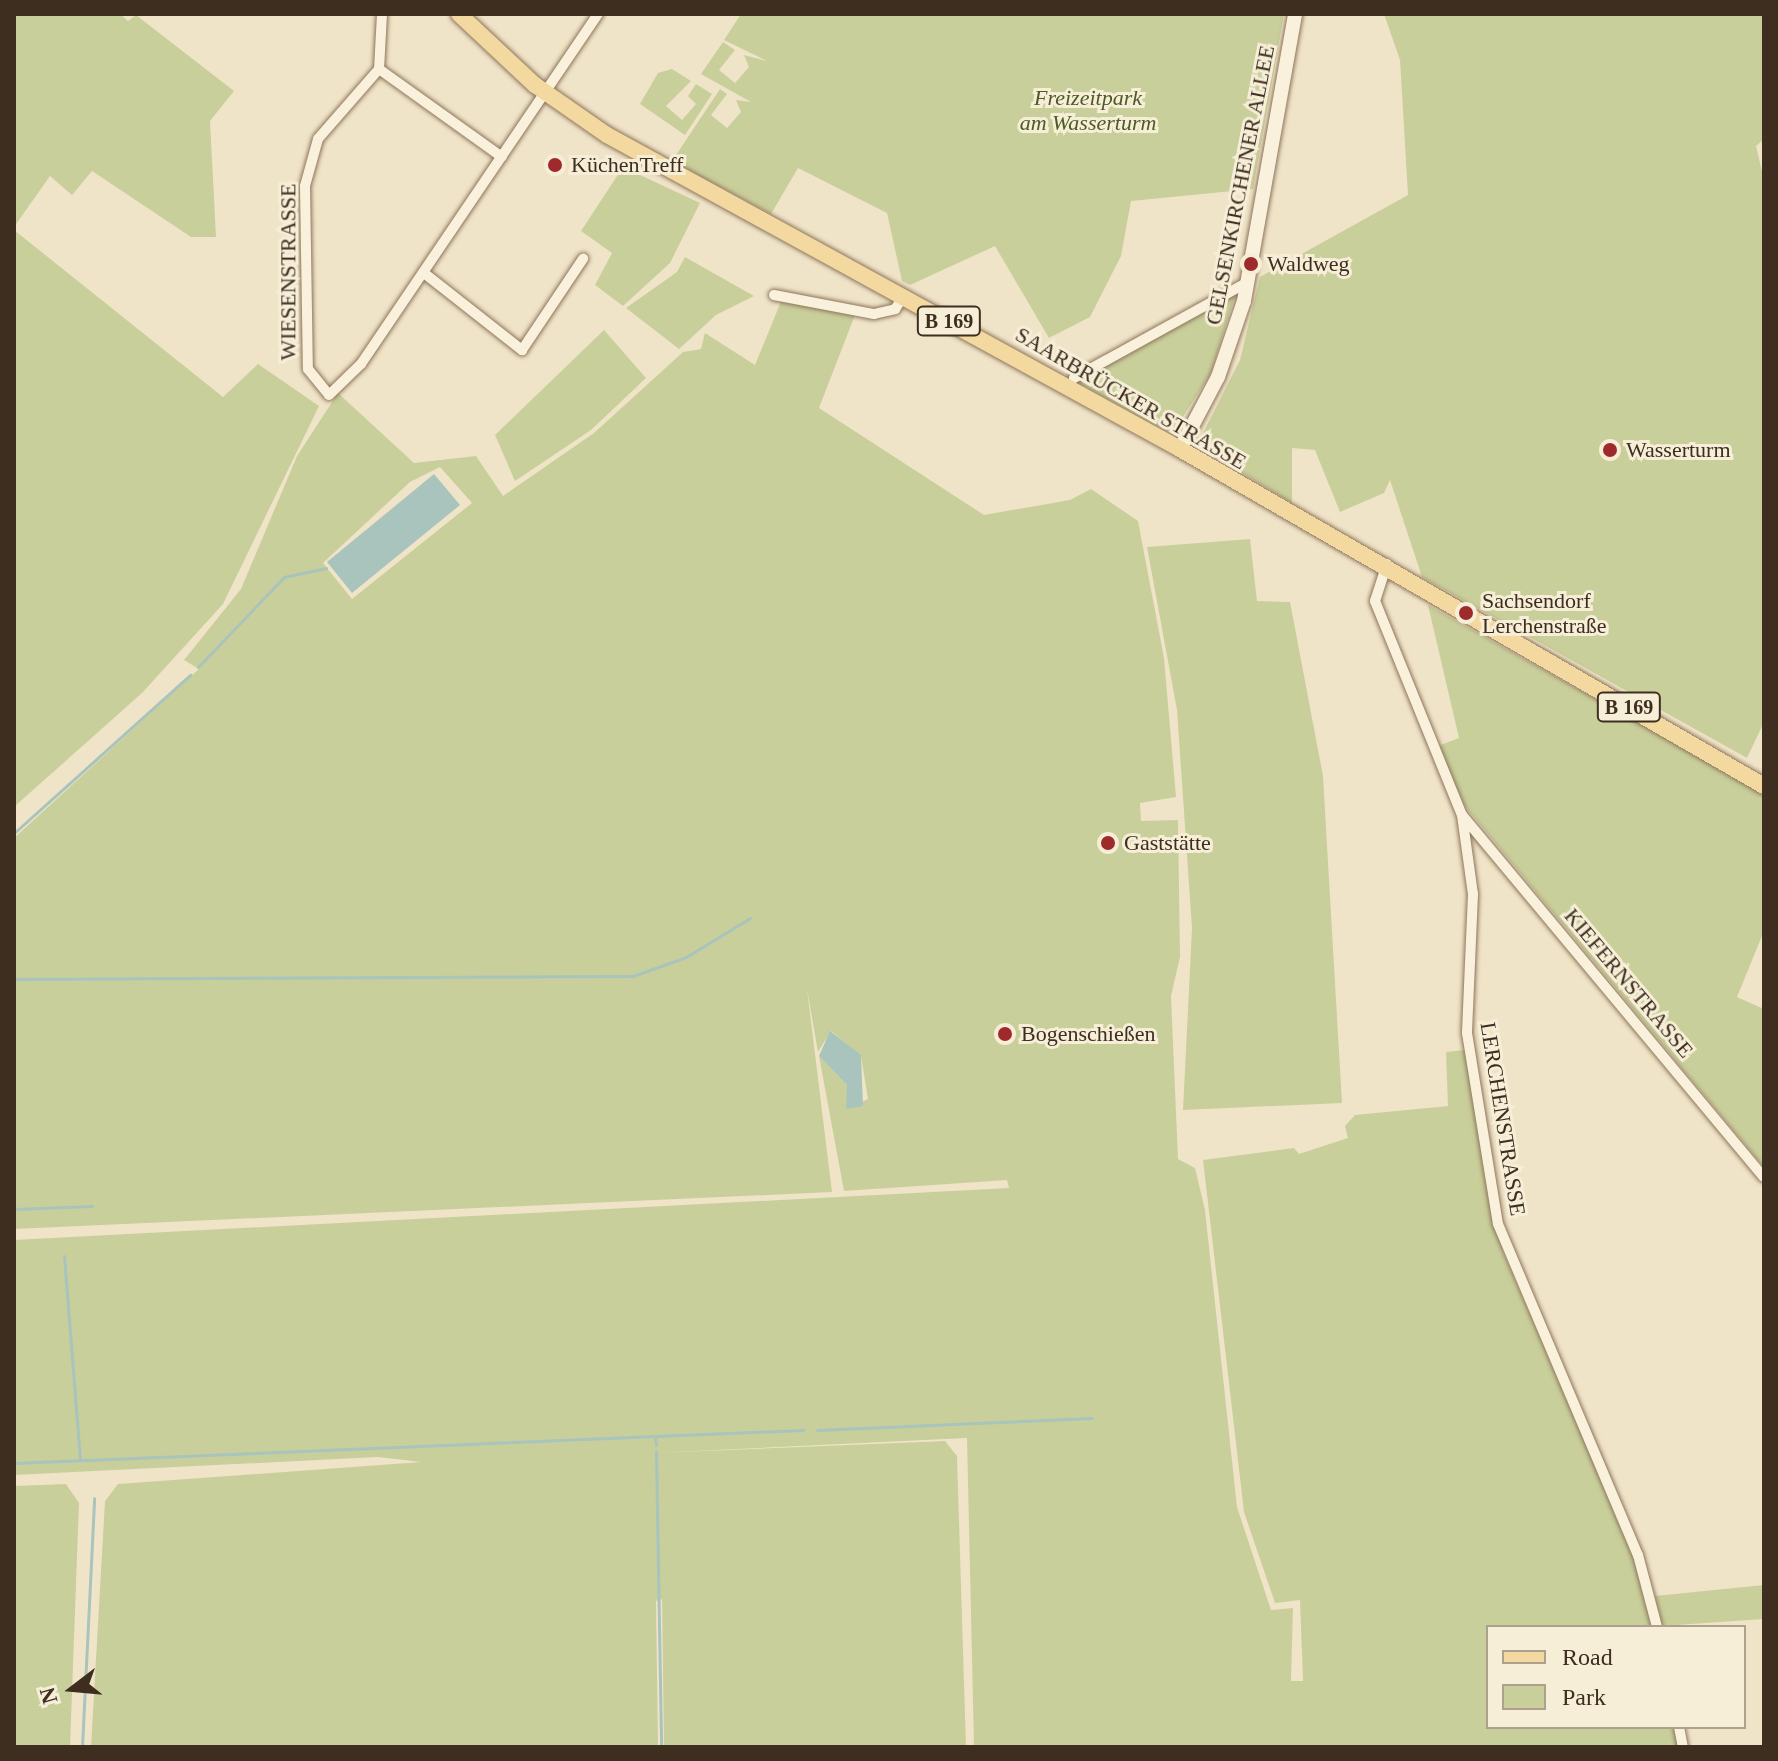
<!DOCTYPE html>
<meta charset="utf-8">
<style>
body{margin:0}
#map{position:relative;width:1778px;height:1761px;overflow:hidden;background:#f0e4c8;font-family:Georgia,serif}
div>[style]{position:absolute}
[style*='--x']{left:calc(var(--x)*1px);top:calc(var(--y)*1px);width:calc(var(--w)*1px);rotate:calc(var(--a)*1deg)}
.green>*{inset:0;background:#c9cf9b}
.water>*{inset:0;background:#a9c4bc}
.stream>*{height:3px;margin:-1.5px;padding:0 1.5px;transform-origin:1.5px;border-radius:1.5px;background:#a9c4bc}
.roads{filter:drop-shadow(0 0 2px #8d765c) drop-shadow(0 0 2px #8d765c)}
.minor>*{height:10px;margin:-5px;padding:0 5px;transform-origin:5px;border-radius:5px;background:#faf1dc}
.secondary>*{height:14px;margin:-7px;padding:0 7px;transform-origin:7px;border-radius:7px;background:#faf1dc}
.primary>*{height:16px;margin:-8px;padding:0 8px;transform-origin:8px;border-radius:8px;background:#f3d9a0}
.dots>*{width:22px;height:22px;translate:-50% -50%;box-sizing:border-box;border:4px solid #f7eed8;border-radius:50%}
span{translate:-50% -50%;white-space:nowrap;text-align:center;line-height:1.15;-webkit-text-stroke:6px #f7eed8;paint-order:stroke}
.shield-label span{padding:2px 6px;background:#f7eed8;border:2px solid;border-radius:6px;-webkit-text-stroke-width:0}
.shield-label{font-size:20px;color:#3d2e20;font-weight:700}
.park-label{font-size:22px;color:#4d5a26;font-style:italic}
.poi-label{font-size:22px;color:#3d2e20}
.left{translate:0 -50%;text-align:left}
.street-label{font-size:22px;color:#3d2e20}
.frame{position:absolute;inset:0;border:16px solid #3d2e20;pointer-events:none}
.legend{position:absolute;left:1486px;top:1625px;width:260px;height:104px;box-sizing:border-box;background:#f7eed8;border:2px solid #ada18e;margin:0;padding:10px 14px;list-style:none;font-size:24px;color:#3d2e20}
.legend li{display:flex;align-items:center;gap:16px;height:40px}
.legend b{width:40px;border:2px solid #ada18e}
.north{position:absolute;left:32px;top:1649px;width:80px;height:80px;-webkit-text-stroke:6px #f7eed8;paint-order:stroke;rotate:254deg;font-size:22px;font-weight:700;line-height:32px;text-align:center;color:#3d2e20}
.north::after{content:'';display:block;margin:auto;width:28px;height:36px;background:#3d2e20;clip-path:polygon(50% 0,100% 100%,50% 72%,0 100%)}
</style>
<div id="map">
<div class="green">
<i style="clip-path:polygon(14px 14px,120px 14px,128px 21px,136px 15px,234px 91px,210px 121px,216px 237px,191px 237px,92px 171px,72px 195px,50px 176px,14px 227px)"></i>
<i style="clip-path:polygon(741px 14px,1284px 14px,1253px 189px,1131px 201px,1121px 256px,1090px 317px,1049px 338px,995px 246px,910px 285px,902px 281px,887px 213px,798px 168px,771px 214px,672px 161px,720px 89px,727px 94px,711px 115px,727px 128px,741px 112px,736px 100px,751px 102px,701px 74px,723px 42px,735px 50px,719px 70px,735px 83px,749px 67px,744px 55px,767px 61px,724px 40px)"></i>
<i style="clip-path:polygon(1384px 14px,1764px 14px,1764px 139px,1756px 146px,1764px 180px,1764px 722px,1747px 758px,1422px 577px,1390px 480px,1384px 493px,1340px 512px,1315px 450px,1292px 448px,1292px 503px,1203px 449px,1202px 435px,1240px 360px,1260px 277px,1408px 195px,1400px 60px)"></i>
<i style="clip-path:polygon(672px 69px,691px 81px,666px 106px,682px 120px,696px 104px,688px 96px,696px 84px,712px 94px,685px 135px,640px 104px,658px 73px)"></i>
<i style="clip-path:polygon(623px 167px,700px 203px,670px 263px,623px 306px,595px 285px,612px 253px,581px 231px)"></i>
<i style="clip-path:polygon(14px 230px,223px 397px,258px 364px,319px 406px,223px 604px,142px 693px,14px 807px)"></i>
<i style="clip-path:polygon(685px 257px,754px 296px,716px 315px,679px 349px,626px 308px,677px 272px)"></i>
<i style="clip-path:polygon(1236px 293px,1211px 373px,1172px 434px,1075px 381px)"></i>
<i style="clip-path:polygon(evenodd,782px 299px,855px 315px,819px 408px,984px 515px,1070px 500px,1091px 489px,1138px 521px,1164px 658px,1176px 797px,1140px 803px,1141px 821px,1178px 820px,1180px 957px,1171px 996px,1178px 1159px,1195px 1168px,1205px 1210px,1237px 1507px,1271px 1610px,1293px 1608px,1291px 1681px,1303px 1681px,1300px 1600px,1275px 1603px,1244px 1512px,1203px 1160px,1294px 1148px,1299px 1154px,1348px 1138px,1345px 1126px,1355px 1115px,1448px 1106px,1446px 1052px,1465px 1050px,1503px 1252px,1634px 1554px,1655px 1627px,1488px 1627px,1488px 1727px,1676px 1727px,1680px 1747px,974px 1747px,967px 1438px,654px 1453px,945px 1441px,957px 1456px,966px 1747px,664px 1747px,662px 1599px,656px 1601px,658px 1747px,91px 1747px,105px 1501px,118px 1484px,421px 1462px,378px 1457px,14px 1475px,14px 1240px,1009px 1188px,1007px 1180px,844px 1191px,819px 1056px,847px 1085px,847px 1109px,868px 1099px,861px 1056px,831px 1031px,818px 1052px,807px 989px,832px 1192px,14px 1229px,14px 838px,199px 669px,184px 660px,241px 589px,297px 456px,338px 393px,414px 463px,476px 456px,503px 496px,594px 433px,683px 352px,701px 349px,705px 333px,755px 365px,782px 299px,440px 467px,472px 503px,352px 599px,323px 563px,410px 482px,440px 467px)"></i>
<i style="clip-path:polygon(604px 330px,646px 378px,591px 430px,515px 481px,495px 435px)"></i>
<i style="clip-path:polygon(1250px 539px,1257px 601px,1290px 602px,1323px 776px,1342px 1103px,1183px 1110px,1192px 928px,1177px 710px,1147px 547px)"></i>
<i style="clip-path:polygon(1428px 605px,1764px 794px,1764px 931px,1737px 997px,1764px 1009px,1764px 1167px,1464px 805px,1438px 746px,1459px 738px)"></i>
<i style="clip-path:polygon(66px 1484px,79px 1503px,70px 1747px,14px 1747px,14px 1486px)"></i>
<i style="clip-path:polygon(1764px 1585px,1764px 1619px,1662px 1626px,1655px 1596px)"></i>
</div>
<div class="water">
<i style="clip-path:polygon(434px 474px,460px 505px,352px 593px,327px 562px)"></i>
<i style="clip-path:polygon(830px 1031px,861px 1055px,863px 1106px,846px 1109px,847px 1085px,819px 1056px)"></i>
</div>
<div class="stream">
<i style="--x:198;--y:667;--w:124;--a:-46.3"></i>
<i style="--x:284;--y:577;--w:43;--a:-12.1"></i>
<i style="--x:14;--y:833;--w:237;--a:-41.9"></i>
<i style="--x:14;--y:979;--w:619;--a:-0.28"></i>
<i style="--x:633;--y:976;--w:56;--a:-19.7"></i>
<i style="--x:686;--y:957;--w:75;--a:-31.4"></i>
<i style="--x:14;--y:1209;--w:78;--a:-2.2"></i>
<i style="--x:64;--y:1256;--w:203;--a:85.5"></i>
<i style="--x:817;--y:1430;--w:275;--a:-2.5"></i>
<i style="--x:655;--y:1436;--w:9;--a:84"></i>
<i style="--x:656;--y:1452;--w:295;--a:89"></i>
<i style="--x:14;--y:1463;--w:790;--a:-2.4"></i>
<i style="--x:82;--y:1747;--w:249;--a:-87.2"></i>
</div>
<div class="roads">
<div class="minor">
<i style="--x:382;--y:14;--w:55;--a:93.1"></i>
<i style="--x:379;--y:69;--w:151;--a:35.6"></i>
<i style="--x:379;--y:69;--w:93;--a:131.1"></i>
<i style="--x:318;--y:139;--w:49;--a:105.5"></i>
<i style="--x:305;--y:186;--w:183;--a:89.1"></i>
<i style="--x:308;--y:369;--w:33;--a:51"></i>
<i style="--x:329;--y:395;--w:45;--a:-44.1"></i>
<i style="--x:361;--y:364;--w:423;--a:-55.9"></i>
<i style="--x:424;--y:273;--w:125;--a:38.2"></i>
<i style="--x:522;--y:350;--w:110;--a:-56.2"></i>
<i style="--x:774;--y:295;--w:102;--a:10.8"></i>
<i style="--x:874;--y:314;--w:22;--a:-13"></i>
<i style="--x:895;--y:309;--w:16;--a:-55"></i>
<i style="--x:1074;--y:378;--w:199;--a:-28.9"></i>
<i style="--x:1387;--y:564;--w:39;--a:108"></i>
<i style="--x:1375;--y:601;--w:231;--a:67.9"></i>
<i style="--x:1462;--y:815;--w:80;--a:82.1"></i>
<i style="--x:1473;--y:894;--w:139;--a:92.5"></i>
<i style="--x:1467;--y:1033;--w:193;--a:80.8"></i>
<i style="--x:1498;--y:1224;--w:359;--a:67.1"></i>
<i style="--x:1638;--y:1555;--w:74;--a:75.2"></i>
<i style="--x:1462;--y:815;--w:471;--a:50.2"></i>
<i style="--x:1679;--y:1727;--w:20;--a:79"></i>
</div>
<div class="secondary">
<i style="--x:1180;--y:449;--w:81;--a:-62.2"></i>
<i style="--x:1218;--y:377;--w:80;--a:-71.1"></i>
<i style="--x:1244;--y:301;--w:291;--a:-79.9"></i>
</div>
<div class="primary">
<i style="--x:459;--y:14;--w:104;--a:43.1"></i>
<i style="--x:535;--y:85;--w:88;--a:34.8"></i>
<i style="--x:607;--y:135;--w:653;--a:28.72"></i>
<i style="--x:1180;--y:449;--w:674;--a:29.99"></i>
</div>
</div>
<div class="dots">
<i style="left:555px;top:165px;background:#9e2a2b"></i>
<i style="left:1251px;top:264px;background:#9e2a2b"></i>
<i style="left:1610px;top:450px;background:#9e2a2b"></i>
<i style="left:1466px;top:613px;background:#9e2a2b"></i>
<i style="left:1108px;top:843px;background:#9e2a2b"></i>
<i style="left:1005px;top:1034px;background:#9e2a2b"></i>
</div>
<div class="shield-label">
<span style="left:949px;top:321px">B 169</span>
<span style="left:1629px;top:707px">B 169</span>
</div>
<div class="park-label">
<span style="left:1088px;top:110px">Freizeitpark<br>am Wasserturm</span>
</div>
<div class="poi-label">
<span class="left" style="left:571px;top:165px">KüchenTreff</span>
<span class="left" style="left:1267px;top:264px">Waldweg</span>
<span class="left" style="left:1626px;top:450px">Wasserturm</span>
<span class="left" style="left:1482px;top:613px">Sachsendorf<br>Lerchenstraße</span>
<span class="left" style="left:1124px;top:843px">Gaststätte</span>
<span class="left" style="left:1021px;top:1034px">Bogenschießen</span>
</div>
<div class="street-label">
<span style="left:1240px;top:185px;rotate:-79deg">GELSENKIRCHENER ALLEE</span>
<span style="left:288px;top:272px;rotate:-90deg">WIESENSTRASSE</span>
<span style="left:1131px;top:398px;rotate:30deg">SAARBRÜCKER STRASSE</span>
<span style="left:1629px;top:983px;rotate:50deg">KIEFERNSTRASSE</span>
<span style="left:1503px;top:1119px;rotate:81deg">LERCHENSTRASSE</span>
</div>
<div class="frame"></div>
<ul class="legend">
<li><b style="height:10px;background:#f3d9a0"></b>Road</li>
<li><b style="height:22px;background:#c9cf9b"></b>Park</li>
</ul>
<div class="north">N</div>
</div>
